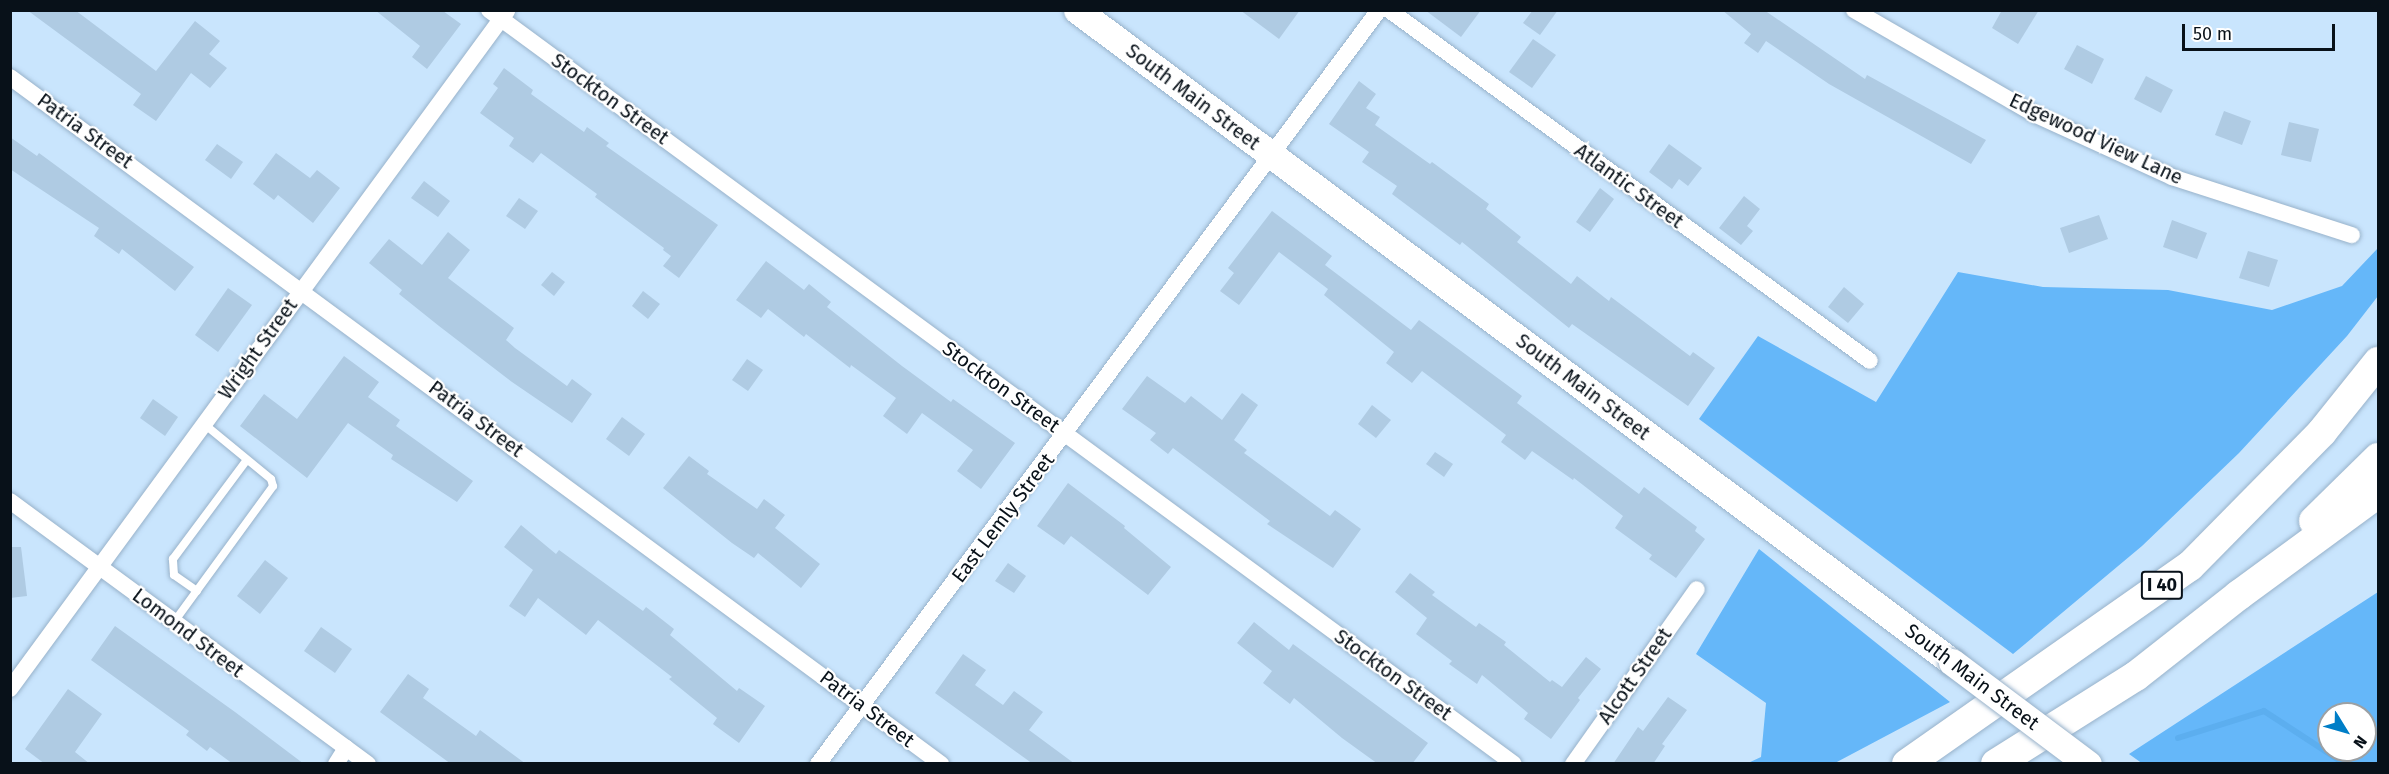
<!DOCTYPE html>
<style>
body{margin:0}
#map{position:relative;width:2389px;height:774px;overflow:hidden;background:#c9e5fd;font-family:"Fira Sans",sans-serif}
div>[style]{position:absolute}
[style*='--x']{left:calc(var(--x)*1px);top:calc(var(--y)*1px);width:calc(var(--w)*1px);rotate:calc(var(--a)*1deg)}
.forest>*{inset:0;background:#65b7f9}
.stream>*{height:6px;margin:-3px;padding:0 3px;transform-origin:3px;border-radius:3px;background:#5caeef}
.building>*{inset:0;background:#afcbe3}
.roads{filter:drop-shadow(0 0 2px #98b2ca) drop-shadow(0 0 2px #98b2ca)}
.service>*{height:8px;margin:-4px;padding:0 4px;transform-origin:4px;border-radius:4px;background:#fff}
.minor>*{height:16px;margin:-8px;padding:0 8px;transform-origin:8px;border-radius:8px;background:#fff}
.primary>*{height:27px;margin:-13.5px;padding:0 13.5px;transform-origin:13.5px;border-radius:13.5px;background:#fff}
.motorway>*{height:30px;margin:-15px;padding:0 15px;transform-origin:15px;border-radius:15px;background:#fff}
.bridges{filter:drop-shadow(0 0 2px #98b2ca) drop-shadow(0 0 2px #98b2ca)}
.primary-bridge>*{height:27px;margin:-13.5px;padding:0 13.5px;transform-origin:13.5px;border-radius:13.5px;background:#fff}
span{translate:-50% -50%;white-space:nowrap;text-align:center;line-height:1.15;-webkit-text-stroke:4.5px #fff;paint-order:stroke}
.shield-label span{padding:2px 4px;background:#fff;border:2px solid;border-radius:4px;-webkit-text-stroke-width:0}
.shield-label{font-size:18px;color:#081119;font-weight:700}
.street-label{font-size:20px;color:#081119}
.frame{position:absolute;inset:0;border:12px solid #081119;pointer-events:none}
.north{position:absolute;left:2317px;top:702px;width:60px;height:60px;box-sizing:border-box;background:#fff;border:2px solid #9ca0a3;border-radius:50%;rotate:127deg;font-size:16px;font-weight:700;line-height:24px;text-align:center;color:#081119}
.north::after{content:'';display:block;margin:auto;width:21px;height:27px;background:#007ec7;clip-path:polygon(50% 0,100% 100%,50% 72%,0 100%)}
.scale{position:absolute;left:2182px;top:24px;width:153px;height:27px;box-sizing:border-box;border:3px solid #081119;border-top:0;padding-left:8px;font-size:18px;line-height:21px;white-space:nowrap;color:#081119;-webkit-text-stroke:4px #fff;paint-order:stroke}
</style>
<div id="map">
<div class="forest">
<i style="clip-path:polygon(2378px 248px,2378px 296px,2347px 336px,2239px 453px,2142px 546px,2013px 654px,1699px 419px,1758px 336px,1876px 402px,1958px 272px,2043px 287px,2168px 290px,2272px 310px,2342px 286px)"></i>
<i style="clip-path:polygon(1759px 549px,1950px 702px,1835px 763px,1748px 763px,1761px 757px,1766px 703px,1696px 654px)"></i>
<i style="clip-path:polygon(evenodd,2378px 592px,2378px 763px,2143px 764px,2129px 754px,2378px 592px,2329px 714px,2365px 714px,2365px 750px,2329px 750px,2329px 714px)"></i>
</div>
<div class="stream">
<i style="--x:2178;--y:738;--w:90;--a:-17.4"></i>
<i style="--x:2264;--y:711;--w:97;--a:33.2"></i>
</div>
<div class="building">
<i style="clip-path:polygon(27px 10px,75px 10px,156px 71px,195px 21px,220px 41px,209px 54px,227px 68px,210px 88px,191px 73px,156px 121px,133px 105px,141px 94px)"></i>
<i style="clip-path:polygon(375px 10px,443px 11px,461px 24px,427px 69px,412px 57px,420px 46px)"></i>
<i style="clip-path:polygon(1240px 10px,1300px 10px,1279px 39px)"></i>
<i style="clip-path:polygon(1425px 10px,1481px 10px,1461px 37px)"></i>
<i style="clip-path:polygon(1533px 10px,1558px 10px,1540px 35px,1523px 23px)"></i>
<i style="clip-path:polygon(1722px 10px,1764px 10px,1865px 79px,1867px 75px,1986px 140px,1971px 164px,1829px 84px,1766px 41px,1758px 53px,1744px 43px,1751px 34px)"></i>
<i style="clip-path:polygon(2002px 10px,2039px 10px,2018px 44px,1992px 28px)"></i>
<i style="clip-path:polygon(1533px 39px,1556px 55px,1532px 88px,1509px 72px)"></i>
<i style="clip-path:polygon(2077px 45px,2104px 59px,2092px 84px,2064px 69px)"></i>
<i style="clip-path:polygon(504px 68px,533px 90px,531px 94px,584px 132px,587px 127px,609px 143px,606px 146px,718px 225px,679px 278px,663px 266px,671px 256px,663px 250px,664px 248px,595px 197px,597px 194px,541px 153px,533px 163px,509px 146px,514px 138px,480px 113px,498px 88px,493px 84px)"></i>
<i style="clip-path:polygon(2146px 76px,2173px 90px,2161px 113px,2134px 99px)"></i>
<i style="clip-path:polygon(1359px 81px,1376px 94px,1366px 108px,1380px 117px,1375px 125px,1430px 164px,1432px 162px,1489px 204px,1486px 209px,1521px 237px,1517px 242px,1571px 284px,1577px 276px,1609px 301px,1611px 297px,1690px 356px,1693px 352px,1715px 368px,1688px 406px,1572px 324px,1569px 328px,1462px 242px,1460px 245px,1392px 194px,1397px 186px,1362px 162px,1369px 152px,1329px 124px)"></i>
<i style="clip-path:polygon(2224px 111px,2251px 121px,2242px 145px,2215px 135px)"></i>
<i style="clip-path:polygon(2289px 122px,2319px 129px,2311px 162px,2281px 155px)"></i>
<i style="clip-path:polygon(10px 137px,37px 156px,39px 153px,194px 267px,175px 291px,122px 249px,119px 254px,94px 236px,99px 228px,10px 169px)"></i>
<i style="clip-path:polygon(217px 144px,243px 162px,231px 179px,205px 160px)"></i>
<i style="clip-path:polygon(1669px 144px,1702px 168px,1688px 186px,1679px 179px,1672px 189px,1649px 172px)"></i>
<i style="clip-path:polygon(276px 153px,310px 178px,317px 170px,340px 188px,313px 223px,278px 195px,274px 200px,253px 184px)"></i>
<i style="clip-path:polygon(424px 181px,450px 201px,438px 217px,411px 198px)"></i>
<i style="clip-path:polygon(1600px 188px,1614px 199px,1590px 232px,1576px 222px)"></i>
<i style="clip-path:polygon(1744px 196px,1760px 209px,1747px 226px,1753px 231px,1741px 245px,1719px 228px)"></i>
<i style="clip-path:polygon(519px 198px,538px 211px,525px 229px,506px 216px)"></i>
<i style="clip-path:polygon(1272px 211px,1332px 256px,1325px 265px,1411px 330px,1419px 320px,1522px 396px,1517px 403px,1639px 494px,1644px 487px,1697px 527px,1695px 531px,1705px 539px,1676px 578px,1649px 559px,1652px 555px,1615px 528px,1623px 516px,1574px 478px,1573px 480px,1532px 451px,1525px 460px,1501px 442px,1506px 435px,1422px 371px,1412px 383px,1386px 363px,1394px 352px,1324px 295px,1328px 289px,1279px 252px,1239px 305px,1220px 291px,1234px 273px,1228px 268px)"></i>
<i style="clip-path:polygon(2099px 215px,2108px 239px,2069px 253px,2060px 228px)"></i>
<i style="clip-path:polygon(2172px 220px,2207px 233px,2197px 259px,2163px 247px)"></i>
<i style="clip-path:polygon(448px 232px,470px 250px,448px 278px,514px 328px,506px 340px,515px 348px,567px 386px,572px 379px,592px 394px,572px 423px,512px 382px,439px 326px,399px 294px,402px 290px,369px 263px,389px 239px,422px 265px)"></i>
<i style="clip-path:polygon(2248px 251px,2278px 260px,2269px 287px,2239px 278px)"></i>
<i style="clip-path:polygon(766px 261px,804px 290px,809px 284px,831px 302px,827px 307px,902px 366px,951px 402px,953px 399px,1015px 443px,981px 489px,957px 471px,973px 450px,922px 413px,907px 434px,883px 416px,896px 398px,851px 365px,850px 368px,806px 334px,804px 337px,768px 309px,761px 318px,736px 300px)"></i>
<i style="clip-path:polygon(552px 272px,565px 282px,554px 296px,541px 285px)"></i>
<i style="clip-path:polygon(1844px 287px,1864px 304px,1848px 323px,1828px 307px)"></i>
<i style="clip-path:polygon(228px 288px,252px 305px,218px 352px,195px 335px)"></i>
<i style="clip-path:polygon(643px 291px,660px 304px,648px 319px,632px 306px)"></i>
<i style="clip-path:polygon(344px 356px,379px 382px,368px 397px,400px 420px,396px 426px,473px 481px,457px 502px,391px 459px,393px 455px,348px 423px,307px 478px,240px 426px,264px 394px,297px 419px)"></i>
<i style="clip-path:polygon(747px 359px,763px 370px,748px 391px,732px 380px)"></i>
<i style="clip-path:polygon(1147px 376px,1185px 403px,1191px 396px,1222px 420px,1242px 393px,1258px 405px,1234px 440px,1247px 450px,1244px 453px,1330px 516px,1335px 510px,1361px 529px,1333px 568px,1267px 524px,1270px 521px,1173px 448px,1168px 454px,1150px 440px,1156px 433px,1122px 409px)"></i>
<i style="clip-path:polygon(153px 399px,178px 417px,165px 436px,140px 418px)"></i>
<i style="clip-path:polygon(1372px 405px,1391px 420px,1376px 438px,1358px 424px)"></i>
<i style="clip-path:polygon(622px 417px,645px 434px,629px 456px,606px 439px)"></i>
<i style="clip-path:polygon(1435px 452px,1453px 464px,1444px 477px,1426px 464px)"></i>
<i style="clip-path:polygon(689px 456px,709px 471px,707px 474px,757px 509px,764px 499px,785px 515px,775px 528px,820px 564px,801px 588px,758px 553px,754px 558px,732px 543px,663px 488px)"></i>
<i style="clip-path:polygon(1068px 483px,1125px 526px,1124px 528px,1171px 567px,1148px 595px,1071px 536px,1064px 545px,1037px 526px)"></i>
<i style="clip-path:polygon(521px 525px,556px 554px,559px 550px,643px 611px,646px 607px,674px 629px,670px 635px,737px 691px,739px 688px,765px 706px,739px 743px,713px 724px,717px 718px,669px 679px,672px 677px,598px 620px,586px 635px,538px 598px,525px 617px,509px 606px,533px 570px,504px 547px)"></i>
<i style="clip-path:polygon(10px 547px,21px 547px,27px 596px,10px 598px)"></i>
<i style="clip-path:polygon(265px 560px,288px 578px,260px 614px,237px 596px)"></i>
<i style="clip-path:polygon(1008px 563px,1026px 576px,1014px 593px,995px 581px)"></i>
<i style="clip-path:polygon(1410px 573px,1435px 592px,1432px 595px,1476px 627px,1479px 623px,1506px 642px,1504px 645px,1550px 682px,1552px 680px,1562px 687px,1586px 657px,1601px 669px,1578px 698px,1580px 700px,1551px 739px,1524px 719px,1528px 713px,1482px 675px,1477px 684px,1449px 664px,1452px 661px,1416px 634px,1427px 618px,1395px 592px)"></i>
<i style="clip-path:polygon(1254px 622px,1289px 650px,1293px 644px,1428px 743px,1412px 764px,1378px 764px,1342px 738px,1294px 698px,1290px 704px,1263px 683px,1272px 671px,1237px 643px)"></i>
<i style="clip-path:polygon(115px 626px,235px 712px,304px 764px,233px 764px,210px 747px,207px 751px,186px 735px,189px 731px,91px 660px)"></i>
<i style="clip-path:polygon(321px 627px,352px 649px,335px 673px,304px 651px)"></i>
<i style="clip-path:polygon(963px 654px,986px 670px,975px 685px,1003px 705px,1014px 691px,1043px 712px,1029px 730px,1075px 764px,1033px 764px,935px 693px)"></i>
<i style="clip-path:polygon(408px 674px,429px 689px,423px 698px,476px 736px,480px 730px,526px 764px,451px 764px,380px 712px)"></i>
<i style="clip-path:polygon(68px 689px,102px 714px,75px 752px,90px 764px,45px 764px,25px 749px)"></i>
<i style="clip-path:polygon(1668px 697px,1687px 710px,1662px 744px,1665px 746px,1653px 764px,1613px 764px,1638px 727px,1643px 731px)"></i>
</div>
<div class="roads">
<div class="service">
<i style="--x:197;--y:591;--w:28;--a:-145"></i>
<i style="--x:174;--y:575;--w:16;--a:-94"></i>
<i style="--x:173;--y:559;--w:122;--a:-53.3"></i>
<i style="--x:174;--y:622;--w:168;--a:-53.9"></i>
<i style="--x:273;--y:486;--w:7;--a:-106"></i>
<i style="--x:271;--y:479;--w:87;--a:-140.6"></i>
</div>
<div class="minor">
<i style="--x:489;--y:10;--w:1272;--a:36.34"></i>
<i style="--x:1389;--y:10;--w:595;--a:36.12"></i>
<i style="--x:1854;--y:10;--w:208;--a:30"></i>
<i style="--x:2034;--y:114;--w:152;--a:24.5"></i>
<i style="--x:2172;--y:177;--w:189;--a:17.9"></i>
<i style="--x:10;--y:77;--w:1157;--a:36.42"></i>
<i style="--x:10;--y:501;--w:444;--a:36.3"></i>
<i style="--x:10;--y:689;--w:841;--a:-53.76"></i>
<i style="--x:336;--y:764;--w:19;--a:-58"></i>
<i style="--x:818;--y:764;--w:940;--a:-53.35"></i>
<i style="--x:1573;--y:764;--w:214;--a:-54.7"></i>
</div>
<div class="primary">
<i style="--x:1077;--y:10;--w:1091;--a:36.69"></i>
</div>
<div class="motorway">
<i style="--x:2314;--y:521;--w:90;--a:-44.5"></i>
<i style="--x:1907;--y:764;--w:345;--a:-35"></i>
<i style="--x:2190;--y:566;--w:188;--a:-45.4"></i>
<i style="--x:2322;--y:432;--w:90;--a:-51.3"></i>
<i style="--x:1996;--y:764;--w:165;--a:-32.2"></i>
<i style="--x:2136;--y:676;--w:131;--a:-38.2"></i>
<i style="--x:2239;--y:595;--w:172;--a:-36.3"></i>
</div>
</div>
<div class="bridges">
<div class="primary-bridge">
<i style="--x:1952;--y:662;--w:170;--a:36.9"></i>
</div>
</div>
<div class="shield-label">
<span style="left:2162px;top:585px">I 40</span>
</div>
<div class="street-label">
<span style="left:1193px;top:97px;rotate:37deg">South Main Street</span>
<span style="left:610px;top:99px;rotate:36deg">Stockton Street</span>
<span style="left:85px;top:131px;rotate:36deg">Patria Street</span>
<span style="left:2096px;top:139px;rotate:25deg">Edgewood View Lane</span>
<span style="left:1629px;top:186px;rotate:36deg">Atlantic Street</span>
<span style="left:258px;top:349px;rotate:-54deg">Wright Street</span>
<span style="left:1001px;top:387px;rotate:36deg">Stockton Street</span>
<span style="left:1583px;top:387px;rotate:37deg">South Main Street</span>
<span style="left:476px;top:419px;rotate:37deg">Patria Street</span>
<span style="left:1003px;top:518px;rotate:-53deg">East Lemly Street</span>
<span style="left:188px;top:633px;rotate:37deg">Lomond Street</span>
<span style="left:1393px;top:675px;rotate:36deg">Stockton Street</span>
<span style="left:1635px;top:676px;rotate:-55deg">Alcott Street</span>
<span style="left:1972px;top:677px;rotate:37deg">South Main Street</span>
<span style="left:867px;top:709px;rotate:37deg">Patria Street</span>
</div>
<div class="frame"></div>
<div class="north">N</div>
<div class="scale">50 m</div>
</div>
